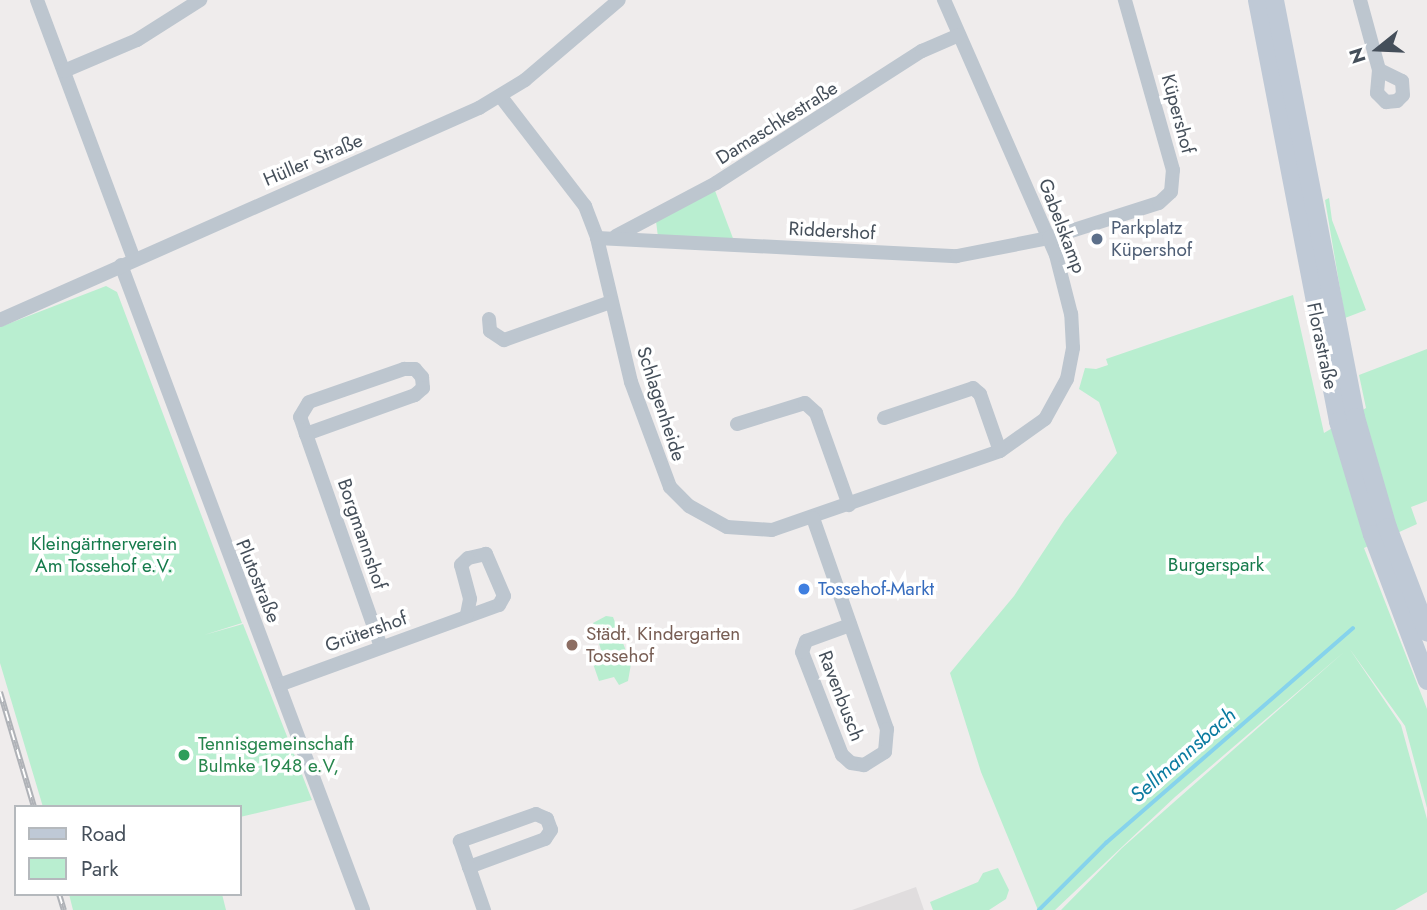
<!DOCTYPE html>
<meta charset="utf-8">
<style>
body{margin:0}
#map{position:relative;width:1427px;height:910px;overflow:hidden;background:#efecec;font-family:Jost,sans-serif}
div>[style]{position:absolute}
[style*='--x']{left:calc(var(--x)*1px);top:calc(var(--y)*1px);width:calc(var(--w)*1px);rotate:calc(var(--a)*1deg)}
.education>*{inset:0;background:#e0ddde}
.green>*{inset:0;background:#b9eed0}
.stream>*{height:3.5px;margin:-1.75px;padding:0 1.75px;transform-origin:1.75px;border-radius:1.75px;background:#86d3ec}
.minor>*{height:14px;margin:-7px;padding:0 7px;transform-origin:7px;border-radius:7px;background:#bdc6cf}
.secondary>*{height:19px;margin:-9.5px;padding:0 9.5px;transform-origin:9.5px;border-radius:9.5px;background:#bfc9d6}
.rail>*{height:6px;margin-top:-3px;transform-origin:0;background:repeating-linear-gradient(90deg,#fff 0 10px,#afb2b7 0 20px);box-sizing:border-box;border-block:2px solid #afb2b7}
.dots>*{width:19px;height:19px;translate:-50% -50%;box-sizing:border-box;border:4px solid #fff;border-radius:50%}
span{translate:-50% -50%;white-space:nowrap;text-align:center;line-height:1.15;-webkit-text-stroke:7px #fff;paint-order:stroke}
.street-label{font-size:19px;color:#454f5a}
.service-label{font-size:19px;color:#4e5e75}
.left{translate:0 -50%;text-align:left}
.park-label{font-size:19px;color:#167b4c}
.shop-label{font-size:19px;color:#366cbe}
.education-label{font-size:19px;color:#785e54}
.leisure-label{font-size:19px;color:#27864d}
.water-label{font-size:21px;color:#0b7ba0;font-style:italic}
.legend{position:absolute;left:14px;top:805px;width:228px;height:91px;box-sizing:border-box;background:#fff;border:2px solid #b5b9bd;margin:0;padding:9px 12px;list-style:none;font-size:21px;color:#454f5a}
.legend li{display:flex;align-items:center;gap:14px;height:35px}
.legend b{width:35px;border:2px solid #b5b9bd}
.north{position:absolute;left:1343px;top:14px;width:70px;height:70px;-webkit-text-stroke:5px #fff;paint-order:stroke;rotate:252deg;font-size:19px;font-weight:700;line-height:28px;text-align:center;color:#454f5a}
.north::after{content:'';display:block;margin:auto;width:24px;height:32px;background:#454f5a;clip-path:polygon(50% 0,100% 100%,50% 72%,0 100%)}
</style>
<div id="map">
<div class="education">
<i style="clip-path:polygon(916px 887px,924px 910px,852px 910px)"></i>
</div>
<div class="green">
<i style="clip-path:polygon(714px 188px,734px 241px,658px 237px,656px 221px)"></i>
<i style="clip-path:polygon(1329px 198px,1332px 220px,1366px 310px,1345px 318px,1325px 200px)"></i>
<i style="clip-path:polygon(106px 286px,117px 292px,242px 623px,204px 635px,243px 624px,312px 800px,240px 817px,240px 807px,43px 807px,0 663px,0 327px)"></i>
<i style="clip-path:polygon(1293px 295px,1324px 433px,1366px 408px,1359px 375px,1427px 349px,1427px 501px,1411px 507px,1417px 524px,1364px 548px,1427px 709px,1427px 808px,1405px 726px,1349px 648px,1401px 725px,1427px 819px,1427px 892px,1395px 910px,1061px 910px,1122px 848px,1344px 652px,1175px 797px,1055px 910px,1038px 910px,981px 772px,950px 673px,1014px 596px,1065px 519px,1117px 453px,1099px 402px,1079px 389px,1085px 368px,1096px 369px,1108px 365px,1106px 359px)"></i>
<i style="clip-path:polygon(606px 616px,613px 617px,631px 664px,628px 681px,619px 685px,614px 677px,599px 681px,590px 655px,601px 650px,593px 623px)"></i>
<i style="clip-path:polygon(998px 868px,1009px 890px,1006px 899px,989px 910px,933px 910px,930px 902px,978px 882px,983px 873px)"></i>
<i style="clip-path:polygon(69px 894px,222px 894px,226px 910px,73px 910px)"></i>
</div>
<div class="stream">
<i style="--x:1039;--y:910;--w:95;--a:-45"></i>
<i style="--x:1106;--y:843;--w:327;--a:-41"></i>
</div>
<div class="minor">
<i style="--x:37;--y:0;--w:277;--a:69.5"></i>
<i style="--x:1360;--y:0;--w:73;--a:74.8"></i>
<i style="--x:1379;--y:70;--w:23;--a:95"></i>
<i style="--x:1377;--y:93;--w:13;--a:45"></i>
<i style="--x:1386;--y:102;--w:11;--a:-5"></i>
<i style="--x:1397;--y:101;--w:8;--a:-45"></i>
<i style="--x:1403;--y:95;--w:14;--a:-94"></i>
<i style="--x:1402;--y:81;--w:25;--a:-154"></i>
<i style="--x:64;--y:71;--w:79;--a:-23"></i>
<i style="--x:137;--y:40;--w:75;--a:-32.4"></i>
<i style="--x:501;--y:97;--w:138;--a:52.4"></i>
<i style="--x:585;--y:206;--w:34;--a:69"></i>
<i style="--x:597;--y:238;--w:148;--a:76.7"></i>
<i style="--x:631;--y:382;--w:112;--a:69.6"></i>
<i style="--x:670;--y:487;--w:27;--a:45"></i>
<i style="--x:689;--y:506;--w:43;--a:28.9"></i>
<i style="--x:727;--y:527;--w:45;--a:3.8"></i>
<i style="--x:772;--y:530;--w:241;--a:-19.1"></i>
<i style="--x:1000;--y:451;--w:55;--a:-35.4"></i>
<i style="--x:1045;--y:419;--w:46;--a:-61.2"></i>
<i style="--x:1067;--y:379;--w:32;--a:-79"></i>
<i style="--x:1073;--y:348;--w:34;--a:-93"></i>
<i style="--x:1071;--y:314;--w:61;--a:-104.3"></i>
<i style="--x:1056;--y:255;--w:279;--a:-113.7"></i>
<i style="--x:616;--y:236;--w:113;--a:-27.9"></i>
<i style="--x:716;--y:183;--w:245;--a:-32.7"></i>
<i style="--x:922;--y:51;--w:40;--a:-23.4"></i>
<i style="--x:597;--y:238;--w:360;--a:2.9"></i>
<i style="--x:957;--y:256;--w:94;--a:-11.1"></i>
<i style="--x:1049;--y:238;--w:115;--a:-17.7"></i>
<i style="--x:1159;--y:203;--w:16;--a:-43"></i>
<i style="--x:1171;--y:192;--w:22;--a:-85"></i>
<i style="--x:1173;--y:170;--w:177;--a:-105.8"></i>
<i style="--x:121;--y:265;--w:689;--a:69.43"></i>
<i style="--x:489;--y:319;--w:12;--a:85"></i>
<i style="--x:490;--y:331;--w:17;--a:33"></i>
<i style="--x:504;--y:340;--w:114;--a:-19.6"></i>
<i style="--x:0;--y:320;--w:524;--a:-23.87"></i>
<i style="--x:479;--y:108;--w:54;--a:-31.3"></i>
<i style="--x:525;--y:80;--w:123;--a:-40.4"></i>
<i style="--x:884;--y:418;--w:94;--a:-18.6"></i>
<i style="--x:973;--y:388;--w:9;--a:41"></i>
<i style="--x:980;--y:394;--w:60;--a:70.7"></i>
<i style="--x:737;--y:424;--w:71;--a:-17.2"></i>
<i style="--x:805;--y:403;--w:15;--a:42"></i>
<i style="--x:816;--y:413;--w:98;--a:70.3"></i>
<i style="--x:306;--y:434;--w:18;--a:-109"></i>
<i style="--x:300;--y:417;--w:17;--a:-59"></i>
<i style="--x:309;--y:402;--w:101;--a:-19.2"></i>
<i style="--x:404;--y:369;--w:11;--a:0"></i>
<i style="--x:415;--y:369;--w:11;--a:49"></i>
<i style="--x:422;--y:377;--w:11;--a:85"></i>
<i style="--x:423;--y:388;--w:11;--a:139"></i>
<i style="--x:415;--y:395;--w:116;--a:160.3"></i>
<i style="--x:306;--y:434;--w:226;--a:70.6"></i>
<i style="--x:813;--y:518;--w:224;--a:70.7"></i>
<i style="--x:887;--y:729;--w:23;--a:95"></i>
<i style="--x:885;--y:752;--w:25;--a:148"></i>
<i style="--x:864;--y:765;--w:13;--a:-171"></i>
<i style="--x:851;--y:763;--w:12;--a:-138"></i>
<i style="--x:842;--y:755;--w:110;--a:-111.2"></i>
<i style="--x:802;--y:652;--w:12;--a:-70"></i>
<i style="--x:806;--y:641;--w:47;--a:-20"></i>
<i style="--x:279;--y:685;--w:234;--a:-20"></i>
<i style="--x:499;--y:605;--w:10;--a:-61"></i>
<i style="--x:504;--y:596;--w:46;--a:-113.2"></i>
<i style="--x:486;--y:554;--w:18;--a:167"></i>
<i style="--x:468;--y:558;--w:10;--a:135"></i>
<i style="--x:461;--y:565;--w:35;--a:75"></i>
<i style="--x:470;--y:599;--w:16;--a:101"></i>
<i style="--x:469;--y:867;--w:81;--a:-20.2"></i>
<i style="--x:545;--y:839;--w:11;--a:-56"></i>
<i style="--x:551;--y:830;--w:12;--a:-110"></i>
<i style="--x:547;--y:819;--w:12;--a:-156"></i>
<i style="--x:536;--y:814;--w:81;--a:160.4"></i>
<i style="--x:460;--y:841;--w:28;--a:71"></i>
<i style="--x:469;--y:867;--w:46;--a:70.8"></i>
</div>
<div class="secondary">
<i style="--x:1257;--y:0;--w:429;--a:79.1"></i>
<i style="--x:1338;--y:421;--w:118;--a:73.3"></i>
<i style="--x:1372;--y:534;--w:156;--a:69.4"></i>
<i style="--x:1274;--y:0;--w:425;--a:79"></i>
<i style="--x:1355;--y:417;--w:115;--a:73.8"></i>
<i style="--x:1387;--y:527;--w:112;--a:69.1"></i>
</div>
<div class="rail">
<i style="--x:0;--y:692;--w:120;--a:73.5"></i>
<i style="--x:59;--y:894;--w:17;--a:73"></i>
</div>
<div class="dots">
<i style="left:1097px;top:239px;background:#5c6f8a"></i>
<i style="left:804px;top:589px;background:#3f7fe0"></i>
<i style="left:572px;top:645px;background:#8d6e63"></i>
<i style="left:184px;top:755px;background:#2e9e5b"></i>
</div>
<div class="street-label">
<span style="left:1178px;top:114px;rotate:75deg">Küpershof</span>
<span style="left:777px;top:123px;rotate:-32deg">Damaschkestraße</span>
<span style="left:313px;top:160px;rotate:-23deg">Hüller Straße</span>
<span style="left:1062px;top:226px;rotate:69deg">Gabelskamp</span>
<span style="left:832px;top:231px;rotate:3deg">Riddershof</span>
<span style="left:1322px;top:346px;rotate:78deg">Florastraße</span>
<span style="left:661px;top:404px;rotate:72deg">Schlagenheide</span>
<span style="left:362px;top:534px;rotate:71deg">Borgmannshof</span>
<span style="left:258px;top:581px;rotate:68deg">Plutostraße</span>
<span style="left:366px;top:632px;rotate:-20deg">Grütershof</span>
<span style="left:841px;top:696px;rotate:69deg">Ravenbusch</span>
</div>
<div class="service-label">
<span class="left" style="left:1111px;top:239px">Parkplatz<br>Küpershof</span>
</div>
<div class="park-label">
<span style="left:104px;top:555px">Kleingärtnerverein<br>Am Tossehof e.V.</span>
<span style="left:1216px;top:565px">Burgerspark</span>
</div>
<div class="shop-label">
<span class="left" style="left:818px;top:589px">Tossehof-Markt</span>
</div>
<div class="education-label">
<span class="left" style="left:586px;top:645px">Städt. Kindergarten<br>Tossehof</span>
</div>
<div class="leisure-label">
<span class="left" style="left:198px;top:755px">Tennisgemeinschaft<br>Bulmke 1948 e.V,</span>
</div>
<div class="water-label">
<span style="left:1183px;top:755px;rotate:-41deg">Sellmannsbach</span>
</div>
<ul class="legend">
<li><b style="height:9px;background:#bfc9d6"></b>Road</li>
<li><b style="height:19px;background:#b9eed0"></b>Park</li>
</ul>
<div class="north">N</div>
</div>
